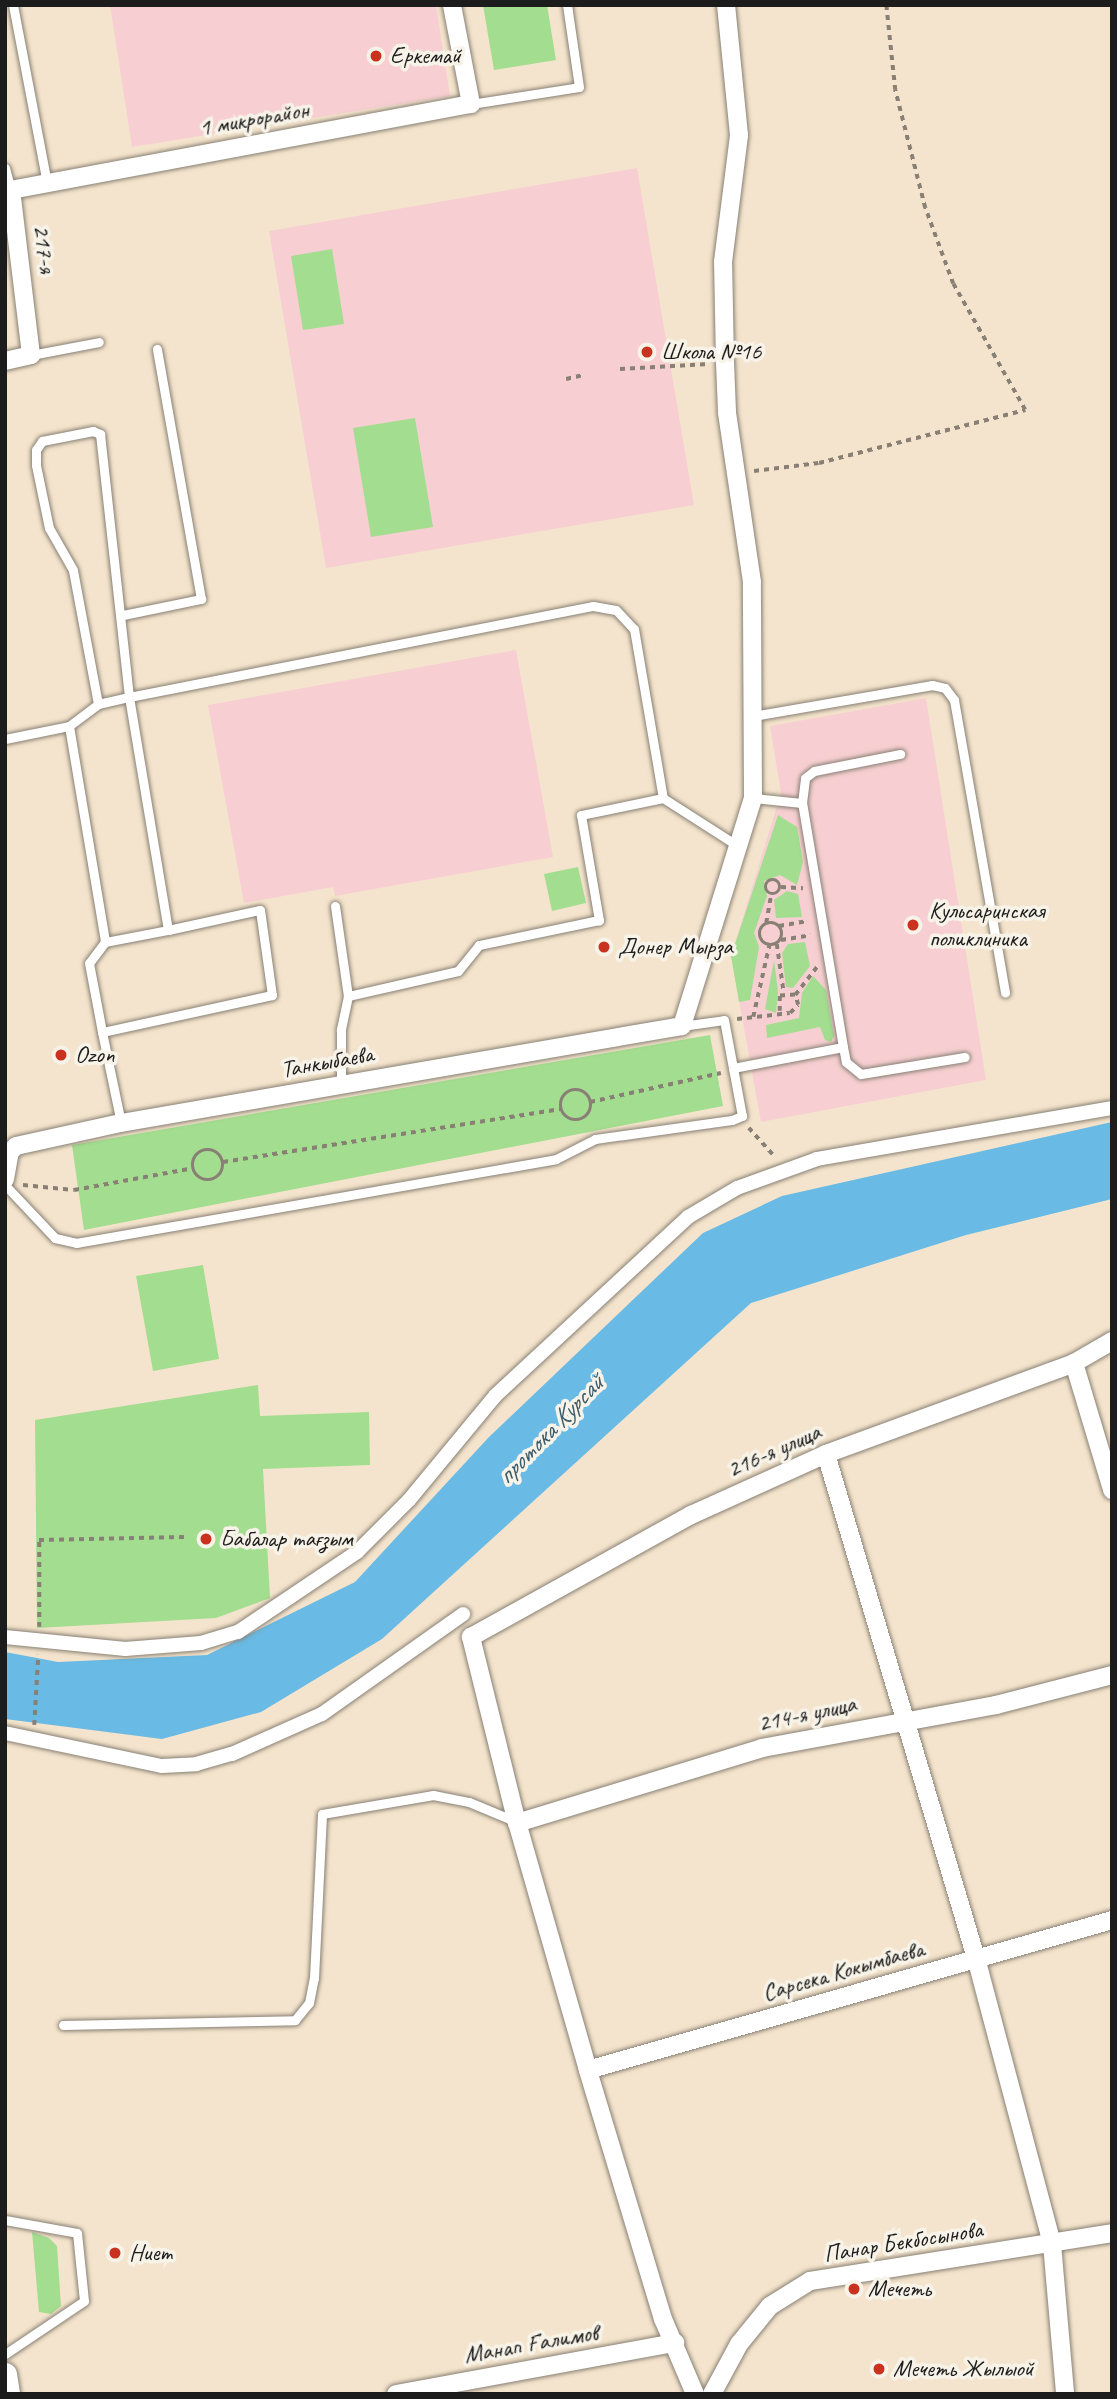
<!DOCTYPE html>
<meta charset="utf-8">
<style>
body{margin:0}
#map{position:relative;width:1117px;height:2399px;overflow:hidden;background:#f5e4cd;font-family:Caveat,sans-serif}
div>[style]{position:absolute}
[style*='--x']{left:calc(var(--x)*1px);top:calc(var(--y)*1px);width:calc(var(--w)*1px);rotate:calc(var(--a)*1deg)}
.built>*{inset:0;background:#f7cfd2}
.green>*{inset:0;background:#a3dd8f}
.water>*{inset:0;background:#69bae4}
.path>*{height:3.5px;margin-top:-1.75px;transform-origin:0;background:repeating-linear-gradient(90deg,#888074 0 5px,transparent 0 10px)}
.path>.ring{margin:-1.75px;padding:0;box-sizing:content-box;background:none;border:3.5px solid #888074;border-radius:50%}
.roads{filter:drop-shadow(0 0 2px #888074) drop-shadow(0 0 2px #888074)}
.service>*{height:9px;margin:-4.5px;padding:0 4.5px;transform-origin:4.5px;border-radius:4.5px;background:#fff}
.pedestrian>*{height:14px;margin:-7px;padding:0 7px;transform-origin:7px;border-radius:7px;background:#fff}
.minor>*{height:18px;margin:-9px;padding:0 9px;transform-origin:9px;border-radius:9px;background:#fff}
.tertiary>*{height:23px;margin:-11.5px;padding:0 11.5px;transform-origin:11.5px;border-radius:11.5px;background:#fff}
.dots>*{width:19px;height:19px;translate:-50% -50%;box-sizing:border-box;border:4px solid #f7f3e8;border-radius:50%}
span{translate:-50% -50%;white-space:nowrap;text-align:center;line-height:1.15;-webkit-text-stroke:7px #f7f3e8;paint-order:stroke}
.poi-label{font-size:24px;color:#1c1c1c}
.left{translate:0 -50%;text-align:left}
.street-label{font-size:24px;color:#1c1c1c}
.water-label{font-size:26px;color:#3b5b6c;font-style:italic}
.frame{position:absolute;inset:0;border:7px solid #1c1c1c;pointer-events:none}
</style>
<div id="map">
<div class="built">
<i style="clip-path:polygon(110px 5px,436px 5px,450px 96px,132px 147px)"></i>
<i style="clip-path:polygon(637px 168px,694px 505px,326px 568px,269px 231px)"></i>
<i style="clip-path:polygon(516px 650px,553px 857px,335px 896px,333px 887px,244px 903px,208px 705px)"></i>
<i style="clip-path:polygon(926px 698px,986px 1080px,761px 1122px,731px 956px,781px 793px,770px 726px)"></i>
</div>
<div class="green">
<i style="clip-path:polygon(483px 5px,547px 5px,556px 60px,494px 70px)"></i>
<i style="clip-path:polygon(332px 249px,344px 324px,303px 330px,291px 256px)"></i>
<i style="clip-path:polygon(415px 418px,433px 527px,371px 537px,353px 428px)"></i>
<i style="clip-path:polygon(778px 815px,797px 827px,803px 862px,797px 885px,780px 875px,764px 881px,767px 896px,754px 933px,759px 947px,750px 1000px,739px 1002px,731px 956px)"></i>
<i style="clip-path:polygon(578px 867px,586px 903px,552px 911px,544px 874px)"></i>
<i style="clip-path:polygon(787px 891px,798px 894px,802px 917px,776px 918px,774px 900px)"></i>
<i style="clip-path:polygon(805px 942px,810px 966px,793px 988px,786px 987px,782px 953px,788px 944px)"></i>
<i style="clip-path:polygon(774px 960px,778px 991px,776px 1013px,765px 1009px)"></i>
<i style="clip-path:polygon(813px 976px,826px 990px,834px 1036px,831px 1042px,825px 1040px,820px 1027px,767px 1038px,766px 1025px,799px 1018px,802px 993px)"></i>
<i style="clip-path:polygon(710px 1035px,723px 1106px,84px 1230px,72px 1145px)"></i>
<i style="clip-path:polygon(203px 1265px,219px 1359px,153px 1371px,136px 1276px)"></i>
<i style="clip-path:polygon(258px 1385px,260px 1416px,369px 1412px,370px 1465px,263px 1469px,270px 1598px,216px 1618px,37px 1628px,35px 1420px)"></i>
<i style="clip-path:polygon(32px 2232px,49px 2238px,57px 2246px,61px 2306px,51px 2314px,39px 2312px)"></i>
</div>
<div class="water">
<i style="clip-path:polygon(1112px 1122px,1112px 1199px,966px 1235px,751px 1303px,382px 1639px,261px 1712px,162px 1739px,5px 1719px,5px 1652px,58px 1662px,207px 1655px,355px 1582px,489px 1437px,703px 1233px,782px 1196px)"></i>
</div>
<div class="path">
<i style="--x:620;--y:369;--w:89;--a:-3.2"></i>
<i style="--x:566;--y:379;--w:18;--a:-13"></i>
<i style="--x:754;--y:471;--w:65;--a:-7"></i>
<i style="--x:819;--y:463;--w:213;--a:-14.4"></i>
<i style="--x:1025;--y:410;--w:145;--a:-119.7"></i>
<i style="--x:953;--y:284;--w:81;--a:-110.2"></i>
<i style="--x:925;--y:208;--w:122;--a:-104.3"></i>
<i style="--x:895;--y:90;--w:85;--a:-96"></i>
<i class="ring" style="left:766px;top:880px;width:10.5px;height:10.5px"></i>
<i style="--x:781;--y:887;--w:22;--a:3"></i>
<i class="ring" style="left:760px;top:923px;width:18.5px;height:18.5px"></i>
<i style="--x:766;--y:923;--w:29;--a:-80"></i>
<i style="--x:779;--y:926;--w:29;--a:-10"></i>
<i style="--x:781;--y:940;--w:30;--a:-9"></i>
<i style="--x:777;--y:944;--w:49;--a:81.9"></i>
<i style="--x:795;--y:995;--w:36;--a:-52"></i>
<i style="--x:753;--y:1017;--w:73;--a:-77.3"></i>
<i style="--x:737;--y:1019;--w:53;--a:-6.5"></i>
<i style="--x:790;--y:1013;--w:11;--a:-45"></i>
<i style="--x:798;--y:1005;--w:10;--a:-107"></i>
<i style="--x:795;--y:995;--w:15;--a:176"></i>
<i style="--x:780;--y:996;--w:15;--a:90"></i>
<i class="ring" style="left:561px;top:1090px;width:26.5px;height:26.5px"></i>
<i style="--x:590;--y:1102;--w:134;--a:-12.5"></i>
<i style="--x:749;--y:1128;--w:40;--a:48"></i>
<i class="ring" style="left:193px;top:1150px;width:26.5px;height:26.5px"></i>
<i style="--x:223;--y:1162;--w:342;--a:-8.9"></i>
<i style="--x:23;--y:1185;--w:51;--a:5.6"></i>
<i style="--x:74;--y:1190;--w:122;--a:-10.4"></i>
<i style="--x:39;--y:1627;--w:87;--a:-90"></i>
<i style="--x:39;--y:1540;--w:145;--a:-1.2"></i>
<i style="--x:34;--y:1725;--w:70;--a:-86.7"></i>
</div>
<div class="roads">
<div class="service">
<i style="--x:13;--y:5;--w:181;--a:79.2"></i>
<i style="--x:471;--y:104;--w:109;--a:-8.9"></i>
<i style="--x:579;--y:87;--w:83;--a:-98.3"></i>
<i style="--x:5;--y:168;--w:23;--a:75"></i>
<i style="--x:31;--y:355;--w:69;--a:-10.8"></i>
<i style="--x:123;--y:615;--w:80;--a:-11.6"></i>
<i style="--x:201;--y:599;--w:254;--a:-100"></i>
<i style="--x:98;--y:704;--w:136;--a:-100.6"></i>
<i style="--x:73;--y:570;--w:48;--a:-119.7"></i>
<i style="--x:49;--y:528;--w:64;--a:-101.7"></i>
<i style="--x:36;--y:465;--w:15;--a:-90"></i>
<i style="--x:36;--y:450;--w:11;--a:-56"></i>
<i style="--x:42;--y:441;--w:52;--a:-11.1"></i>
<i style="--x:93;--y:431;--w:8;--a:23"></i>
<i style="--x:100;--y:434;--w:265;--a:83.7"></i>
<i style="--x:129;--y:697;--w:236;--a:80.5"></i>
<i style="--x:168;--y:930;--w:94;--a:-12.3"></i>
<i style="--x:260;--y:910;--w:86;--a:82"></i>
<i style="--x:272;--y:995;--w:174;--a:167.7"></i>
<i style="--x:102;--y:1032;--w:93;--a:78.2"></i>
<i style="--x:753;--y:716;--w:182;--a:-9.8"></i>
<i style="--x:932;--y:685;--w:13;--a:13"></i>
<i style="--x:945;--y:688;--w:15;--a:53"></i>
<i style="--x:954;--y:700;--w:297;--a:80.1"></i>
<i style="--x:69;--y:726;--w:219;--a:80.5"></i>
<i style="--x:105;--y:942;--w:26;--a:127"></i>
<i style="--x:89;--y:963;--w:70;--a:79.3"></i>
<i style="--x:5;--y:739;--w:65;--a:-11.5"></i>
<i style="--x:69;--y:726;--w:36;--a:-37"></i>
<i style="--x:98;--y:704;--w:32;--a:-13"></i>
<i style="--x:129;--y:697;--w:473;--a:-11.1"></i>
<i style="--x:593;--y:606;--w:23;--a:10"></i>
<i style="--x:616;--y:610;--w:26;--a:47"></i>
<i style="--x:634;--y:629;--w:171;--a:80.3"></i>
<i style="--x:663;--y:798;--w:84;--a:168.3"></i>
<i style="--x:581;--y:815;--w:107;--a:80.3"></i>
<i style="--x:599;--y:920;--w:123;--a:168.2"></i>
<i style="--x:479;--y:945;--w:33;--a:129"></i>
<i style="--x:458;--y:971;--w:113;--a:167.2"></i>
<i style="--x:348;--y:996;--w:35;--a:102"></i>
<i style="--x:341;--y:1030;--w:55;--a:90"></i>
<i style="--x:663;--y:798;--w:89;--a:32.6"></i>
<i style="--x:802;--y:803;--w:25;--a:-83"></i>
<i style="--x:805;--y:778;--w:11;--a:-38"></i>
<i style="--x:814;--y:771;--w:88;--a:-11.2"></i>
<i style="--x:335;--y:906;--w:91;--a:81.8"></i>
<i style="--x:105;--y:942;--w:64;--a:-10.8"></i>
<i style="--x:682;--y:1026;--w:42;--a:-8.1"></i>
<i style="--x:724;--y:1020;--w:49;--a:79.4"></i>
<i style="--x:733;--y:1068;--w:112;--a:-10.8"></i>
<i style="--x:843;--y:1047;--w:247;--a:-99.5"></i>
<i style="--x:802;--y:803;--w:49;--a:-174.2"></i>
<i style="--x:843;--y:1047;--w:15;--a:79"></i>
<i style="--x:846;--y:1062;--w:19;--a:39"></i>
<i style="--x:861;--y:1074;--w:105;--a:-9.3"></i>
<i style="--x:5;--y:1185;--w:73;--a:46.7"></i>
<i style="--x:55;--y:1238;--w:22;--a:13"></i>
<i style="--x:76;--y:1243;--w:487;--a:-9.9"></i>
<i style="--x:556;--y:1159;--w:44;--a:-27.1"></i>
<i style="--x:595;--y:1139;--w:138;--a:-7.9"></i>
<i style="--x:732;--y:1120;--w:11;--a:-22"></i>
<i style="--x:742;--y:1116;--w:49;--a:-100.6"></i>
<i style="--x:63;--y:2025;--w:232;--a:-1.2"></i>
<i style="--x:295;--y:2020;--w:22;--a:-51"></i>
<i style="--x:309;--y:2003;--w:25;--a:-79"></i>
<i style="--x:314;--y:1978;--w:164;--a:-87.2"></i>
<i style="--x:322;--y:1814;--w:113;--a:-9.7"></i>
<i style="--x:433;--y:1795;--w:37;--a:11"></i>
<i style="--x:469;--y:1802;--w:52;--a:22.6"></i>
<i style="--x:5;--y:2220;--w:73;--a:10.2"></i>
<i style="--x:77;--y:2233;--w:68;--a:84.1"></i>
<i style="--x:84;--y:2301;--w:95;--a:146.1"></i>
</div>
<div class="pedestrian">
<i style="--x:5;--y:1637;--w:121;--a:5.7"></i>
<i style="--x:125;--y:1649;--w:76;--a:-4.5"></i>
<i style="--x:201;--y:1643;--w:39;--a:-17"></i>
<i style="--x:238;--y:1632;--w:143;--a:-33.9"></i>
<i style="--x:357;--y:1552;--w:74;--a:-45"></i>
<i style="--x:409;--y:1500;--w:136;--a:-50.4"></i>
<i style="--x:496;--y:1395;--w:262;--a:-42.8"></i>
<i style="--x:688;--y:1217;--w:57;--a:-30.6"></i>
<i style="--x:737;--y:1188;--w:85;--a:-19.9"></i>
<i style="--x:817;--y:1159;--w:299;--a:-9.8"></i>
<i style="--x:5;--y:1733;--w:160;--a:11.9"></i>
<i style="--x:162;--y:1766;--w:34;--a:-3"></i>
<i style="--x:196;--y:1764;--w:37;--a:-16"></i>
<i style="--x:232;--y:1754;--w:98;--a:-24"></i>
<i style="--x:322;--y:1714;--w:173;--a:-35.3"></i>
</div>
<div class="minor">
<i style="--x:5;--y:361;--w:27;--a:-13"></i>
<i style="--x:31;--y:355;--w:166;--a:-96.9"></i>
<i style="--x:11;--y:190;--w:468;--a:-10.6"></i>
<i style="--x:471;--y:104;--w:101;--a:-100.9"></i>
<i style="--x:5;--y:1179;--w:27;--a:-80"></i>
<i style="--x:10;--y:1152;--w:8;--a:-45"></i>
<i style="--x:16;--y:1146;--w:107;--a:-12.4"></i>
<i style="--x:121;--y:1123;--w:569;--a:-9.81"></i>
<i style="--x:682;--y:1026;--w:239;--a:-72.7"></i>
<i style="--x:753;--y:798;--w:216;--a:-90.3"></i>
<i style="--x:752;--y:582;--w:172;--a:-98.4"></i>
<i style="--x:727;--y:412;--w:49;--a:-92.3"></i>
<i style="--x:725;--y:363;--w:101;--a:-91.1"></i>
<i style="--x:723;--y:262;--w:128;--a:-82.8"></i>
<i style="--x:739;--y:135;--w:131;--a:-95.7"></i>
<i style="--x:1074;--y:1363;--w:133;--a:73.3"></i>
<i style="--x:826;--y:1454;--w:526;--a:73.43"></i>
<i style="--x:976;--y:1958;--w:296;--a:75.1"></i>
<i style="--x:1052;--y:2244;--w:151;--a:85"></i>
<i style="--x:517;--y:1823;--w:256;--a:-17"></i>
<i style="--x:762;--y:1748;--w:238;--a:-10.4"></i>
<i style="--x:996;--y:1705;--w:120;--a:-14.5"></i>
<i style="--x:588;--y:2070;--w:545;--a:-15.97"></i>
<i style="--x:396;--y:2394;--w:284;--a:-10.4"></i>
<i style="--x:695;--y:2394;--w:82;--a:-113.1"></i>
<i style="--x:663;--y:2319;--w:260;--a:-106.8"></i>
<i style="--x:588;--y:2070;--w:257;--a:-106"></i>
<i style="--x:517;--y:1823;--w:192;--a:-103.9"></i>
<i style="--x:471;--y:1637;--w:252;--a:-29"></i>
<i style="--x:691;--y:1515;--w:148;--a:-24.3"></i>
<i style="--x:826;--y:1454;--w:264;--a:-20.1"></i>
<i style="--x:1074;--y:1363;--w:44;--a:-30.1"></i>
<i style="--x:712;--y:2394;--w:57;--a:-61.6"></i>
<i style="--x:739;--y:2344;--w:49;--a:-50.8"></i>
<i style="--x:770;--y:2306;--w:47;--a:-32"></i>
<i style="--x:810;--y:2281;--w:306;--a:-9"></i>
</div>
<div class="tertiary">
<i style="--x:5;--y:2374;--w:20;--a:81"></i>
</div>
</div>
<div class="dots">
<i style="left:376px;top:56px;background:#c8321e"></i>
<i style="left:647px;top:352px;background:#c8321e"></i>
<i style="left:913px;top:925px;background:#c8321e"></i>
<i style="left:604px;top:947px;background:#c8321e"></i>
<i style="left:61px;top:1055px;background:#c8321e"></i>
<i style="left:206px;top:1539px;background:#c8321e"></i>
<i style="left:115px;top:2253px;background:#c8321e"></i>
<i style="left:854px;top:2289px;background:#c8321e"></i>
<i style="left:879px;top:2369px;background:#c8321e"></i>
</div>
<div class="poi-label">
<span class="left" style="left:390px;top:56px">Еркемай</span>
<span class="left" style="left:661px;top:352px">Школа №16</span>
<span class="left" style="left:929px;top:925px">Кульсаринская<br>поликлиника</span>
<span class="left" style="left:618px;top:947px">Донер Мырза</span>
<span class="left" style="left:75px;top:1055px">Ozon</span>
<span class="left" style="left:220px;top:1539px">Бабалар тағзым</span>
<span class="left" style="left:129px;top:2253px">Ниет</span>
<span class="left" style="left:868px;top:2289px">Мечеть</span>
<span class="left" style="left:893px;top:2369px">Мечеть Жылыой</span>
</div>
<div class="street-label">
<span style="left:254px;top:119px;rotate:-10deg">1 микрорайон</span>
<span style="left:44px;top:249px;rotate:82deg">217-я</span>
<span style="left:327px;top:1062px;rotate:-10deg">Танкыбаева</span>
<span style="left:774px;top:1451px;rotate:-24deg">216-я улица</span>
<span style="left:807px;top:1714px;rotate:-12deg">214-я улица</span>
<span style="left:843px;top:1971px;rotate:-16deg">Сарсека Кокымбаева</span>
<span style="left:903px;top:2242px;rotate:-9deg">Панар Бекбосынова</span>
<span style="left:531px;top:2344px;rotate:-10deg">Манап Ғалимов</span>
</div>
<div class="water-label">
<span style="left:550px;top:1430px;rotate:-46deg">протока Курсай</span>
</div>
<div class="frame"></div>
</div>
